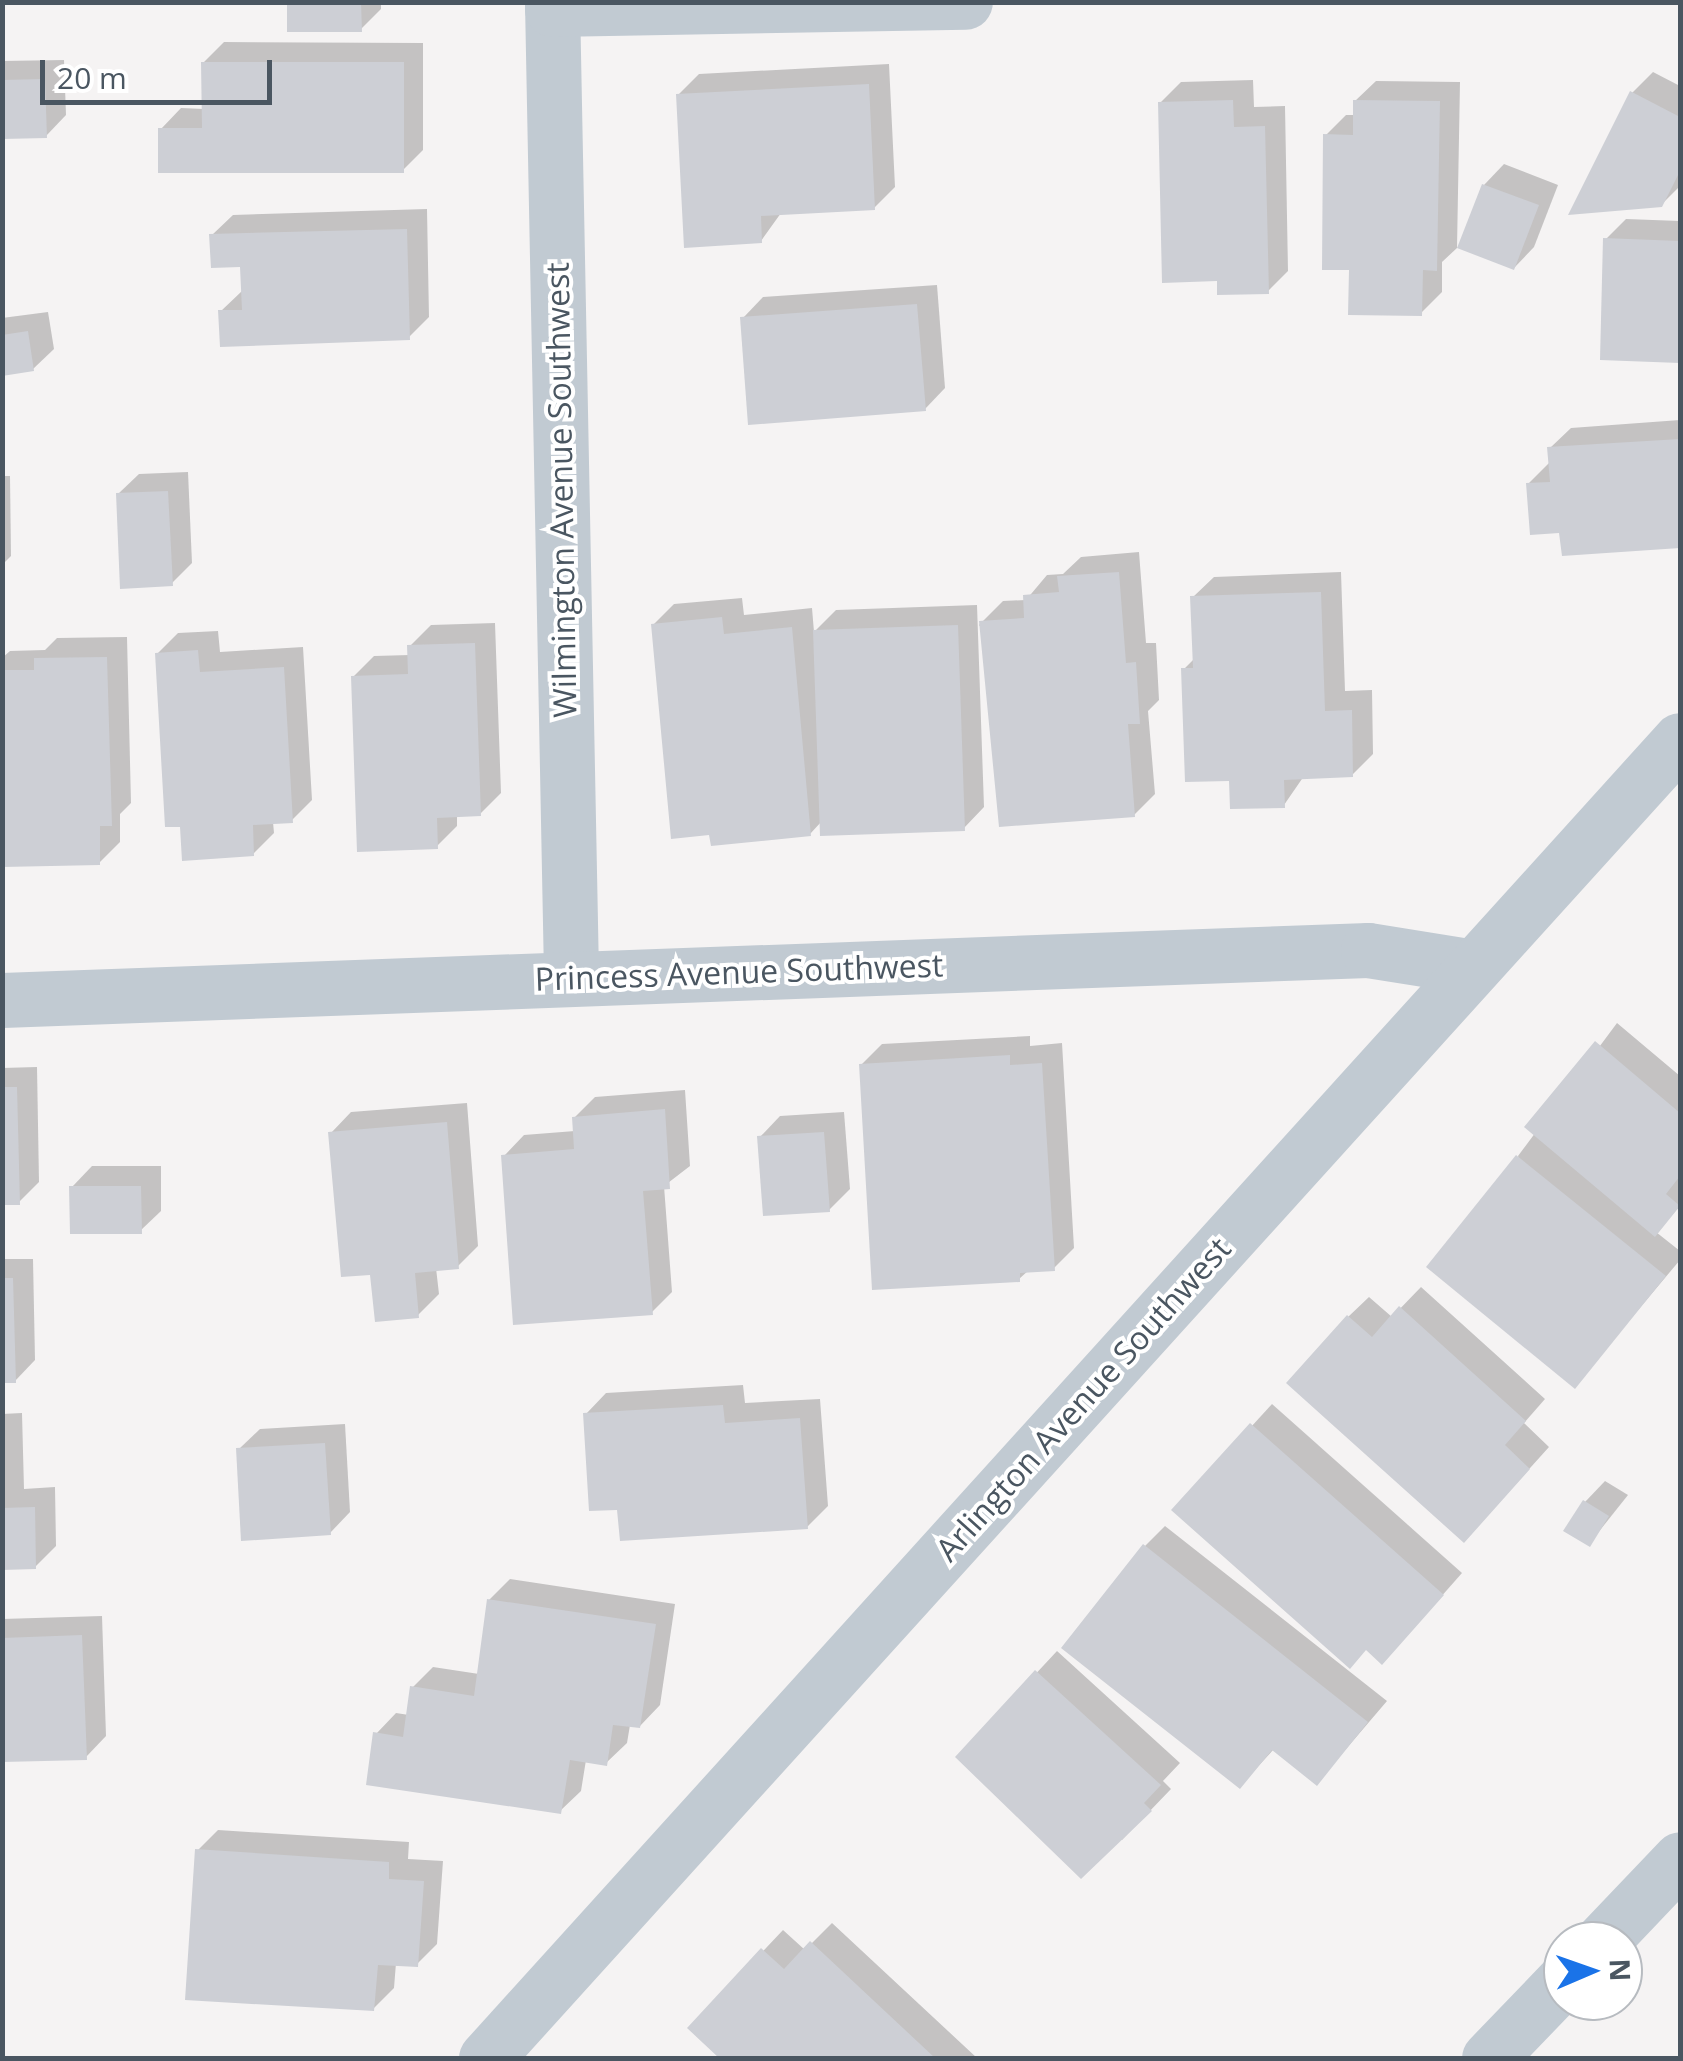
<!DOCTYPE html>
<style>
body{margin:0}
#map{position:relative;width:1683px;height:2061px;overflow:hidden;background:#f5f3f3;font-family:"Open Sans",sans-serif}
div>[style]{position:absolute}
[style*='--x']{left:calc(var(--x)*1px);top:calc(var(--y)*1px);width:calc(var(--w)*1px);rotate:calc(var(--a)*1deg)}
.shadow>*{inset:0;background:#0003}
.building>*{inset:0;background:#cdcfd5}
.street>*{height:55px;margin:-27.5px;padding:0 27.5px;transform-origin:27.5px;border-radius:27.5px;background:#c1cad2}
span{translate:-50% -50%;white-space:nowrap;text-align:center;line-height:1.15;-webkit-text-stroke:8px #fff;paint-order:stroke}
.street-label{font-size:32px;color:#4a5661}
.frame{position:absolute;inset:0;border:5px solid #4a5661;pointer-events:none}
.north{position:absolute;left:1543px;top:1921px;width:100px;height:100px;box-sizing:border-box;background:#fff;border:2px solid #b7bbc0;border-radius:50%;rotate:88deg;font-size:28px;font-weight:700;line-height:40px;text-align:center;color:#4a5661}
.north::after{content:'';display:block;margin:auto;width:35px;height:45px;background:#1a73e8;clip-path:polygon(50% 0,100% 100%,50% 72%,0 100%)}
.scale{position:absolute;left:40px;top:60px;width:232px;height:45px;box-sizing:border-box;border:5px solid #4a5661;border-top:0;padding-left:12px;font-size:30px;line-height:35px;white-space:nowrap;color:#4a5661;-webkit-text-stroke:8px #fff;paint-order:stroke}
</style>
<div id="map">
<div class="shadow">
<i style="clip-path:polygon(290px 2px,381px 2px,381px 9px,361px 29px)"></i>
<i style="clip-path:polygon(224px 42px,423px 43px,423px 150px,403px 170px,161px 129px,181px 108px,204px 109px,203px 63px)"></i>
<i style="clip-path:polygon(64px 60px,66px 115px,46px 136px,2px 137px,2px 61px)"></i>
<i style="clip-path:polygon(889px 64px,895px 187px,874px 208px,781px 213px,761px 241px,678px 95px,699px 74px)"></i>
<i style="clip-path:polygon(1653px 72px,1680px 86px,1680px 186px,1661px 205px,1632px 93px)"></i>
<i style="clip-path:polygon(1253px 80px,1254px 107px,1285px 106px,1288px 271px,1267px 292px,1219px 278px,1160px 103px,1181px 82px)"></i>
<i style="clip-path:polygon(1376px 81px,1460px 82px,1457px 248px,1442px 262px,1442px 292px,1421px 313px,1351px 267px,1326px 135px,1346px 115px,1355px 115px,1355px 101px)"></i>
<i style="clip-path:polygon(1504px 164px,1558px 185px,1534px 247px,1514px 268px,1484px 185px)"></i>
<i style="clip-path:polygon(427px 209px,429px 317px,408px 338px,221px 311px,242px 291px,242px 264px,212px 235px,233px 215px)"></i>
<i style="clip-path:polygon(1626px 219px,1680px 221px,1680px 360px,1602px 357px,1606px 239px)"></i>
<i style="clip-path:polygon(937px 285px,945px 388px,925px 409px,743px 318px,763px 297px)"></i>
<i style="clip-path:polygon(48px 312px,54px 349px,33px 369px,2px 374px,2px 318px)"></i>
<i style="clip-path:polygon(1680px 420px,1680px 546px,1564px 554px,1562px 530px,1528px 484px,1549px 463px,1550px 448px,1571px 428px)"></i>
<i style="clip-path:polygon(188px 472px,192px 563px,172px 583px,118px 494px,139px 474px)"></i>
<i style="clip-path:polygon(2px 476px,10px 476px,11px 556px,2px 565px)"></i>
<i style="clip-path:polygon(1139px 552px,1146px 643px,1156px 643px,1159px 700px,1148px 711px,1155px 794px,1134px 815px,979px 625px,1003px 601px,1026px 600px,1047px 575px,1063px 574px,1081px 557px)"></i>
<i style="clip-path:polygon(1341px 572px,1345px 691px,1372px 690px,1373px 754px,1352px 775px,1304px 776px,1284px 805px,1231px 778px,1184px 669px,1195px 658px,1193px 597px,1214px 577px)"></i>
<i style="clip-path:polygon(742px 598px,744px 615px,812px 608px,814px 632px,836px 610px,977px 605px,984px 807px,964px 828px,822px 821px,810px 834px,653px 625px,674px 604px)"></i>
<i style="clip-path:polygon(495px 623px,501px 793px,480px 814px,457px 815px,457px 826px,437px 846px,353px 677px,374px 656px,410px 655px,410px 646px,431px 625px)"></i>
<i style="clip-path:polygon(218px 631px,220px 652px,303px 647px,312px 800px,292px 820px,273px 822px,274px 833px,253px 854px,157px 654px,178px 633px)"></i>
<i style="clip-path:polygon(127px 637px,131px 803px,120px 814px,120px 842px,99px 863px,2px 865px,2px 658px,10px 651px,45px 650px,57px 638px)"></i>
<i style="clip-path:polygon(1617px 1023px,1680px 1076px,1680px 1206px,1656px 1232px,1680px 1251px,1680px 1260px,1575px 1385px,1518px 1156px)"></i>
<i style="clip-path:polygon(1030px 1036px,1030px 1046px,1062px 1043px,1074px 1248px,1054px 1268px,1029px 1270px,1019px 1279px,861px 1065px,882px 1044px)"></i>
<i style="clip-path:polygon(37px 1067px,39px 1182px,19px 1202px,2px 1203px,2px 1068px)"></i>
<i style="clip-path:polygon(685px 1090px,690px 1166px,664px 1186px,672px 1292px,652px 1312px,504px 1156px,524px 1135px,575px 1131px,574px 1118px,595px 1097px)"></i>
<i style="clip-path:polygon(467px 1103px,478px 1246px,458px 1266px,436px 1268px,439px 1294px,418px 1315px,373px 1273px,331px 1133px,351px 1112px)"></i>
<i style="clip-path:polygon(844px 1112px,850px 1189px,829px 1210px,760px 1137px,780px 1116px)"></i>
<i style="clip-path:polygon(92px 1166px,161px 1166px,161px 1211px,140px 1231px,72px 1187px)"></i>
<i style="clip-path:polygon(2px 1259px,33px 1259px,35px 1360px,15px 1381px,2px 1381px)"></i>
<i style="clip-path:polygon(1421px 1287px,1545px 1399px,1524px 1423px,1549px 1447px,1484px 1519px,1348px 1317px,1369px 1297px,1392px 1317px)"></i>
<i style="clip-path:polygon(743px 1385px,745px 1403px,820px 1399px,828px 1506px,807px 1527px,620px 1508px,586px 1414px,606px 1393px)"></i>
<i style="clip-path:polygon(1272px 1404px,1462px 1573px,1402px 1641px,1175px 1510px)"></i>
<i style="clip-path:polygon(22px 1413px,24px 1489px,55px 1487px,56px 1546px,35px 1567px,2px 1568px,2px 1414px)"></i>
<i style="clip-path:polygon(345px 1424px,350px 1512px,330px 1533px,239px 1449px,260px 1429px)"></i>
<i style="clip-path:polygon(1605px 1481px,1628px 1495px,1589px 1544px,1585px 1502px)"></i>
<i style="clip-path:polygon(1165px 1526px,1387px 1701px,1317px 1783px,1274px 1749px,1240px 1786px,1145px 1546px)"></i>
<i style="clip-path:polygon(510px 1579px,675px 1604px,660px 1705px,640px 1726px,630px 1725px,627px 1743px,606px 1763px,586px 1760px,581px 1791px,560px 1811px,376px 1734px,396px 1713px,409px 1715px,413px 1687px,433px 1667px,479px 1674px,489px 1600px)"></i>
<i style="clip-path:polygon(102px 1616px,106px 1736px,86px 1757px,2px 1760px,2px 1619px)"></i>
<i style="clip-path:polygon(1057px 1651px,1180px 1763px,1163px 1781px,1171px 1789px,1122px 1840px,958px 1757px)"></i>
<i style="clip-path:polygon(218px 1830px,409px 1842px,408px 1859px,443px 1861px,437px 1944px,417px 1964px,396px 1963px,394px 1988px,373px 2009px,198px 1850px)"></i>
<i style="clip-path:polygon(832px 1923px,977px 2058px,723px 2058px,690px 2028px,783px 1930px,805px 1950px)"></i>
</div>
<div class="building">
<i style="clip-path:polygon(287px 2px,361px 2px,362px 32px,287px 32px)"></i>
<i style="clip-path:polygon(201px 62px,404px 62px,404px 173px,158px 173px,158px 128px,202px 128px)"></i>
<i style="clip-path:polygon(45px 79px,47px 138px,2px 139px,2px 80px)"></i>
<i style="clip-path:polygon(869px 84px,875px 210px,761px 216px,762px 243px,684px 248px,676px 94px)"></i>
<i style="clip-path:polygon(1630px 91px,1680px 117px,1680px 171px,1662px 207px,1568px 215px)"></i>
<i style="clip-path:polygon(1233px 100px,1234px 127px,1265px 126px,1269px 294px,1217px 295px,1217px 281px,1162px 283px,1158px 102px)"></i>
<i style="clip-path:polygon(1353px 100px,1440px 101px,1437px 271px,1423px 270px,1422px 316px,1348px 315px,1349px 270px,1322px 270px,1323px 134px,1353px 135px)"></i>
<i style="clip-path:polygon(1482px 184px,1539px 205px,1514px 270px,1457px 248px)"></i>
<i style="clip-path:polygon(407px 229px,410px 340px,220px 347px,218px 310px,242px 310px,240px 267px,211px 268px,209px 234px)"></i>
<i style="clip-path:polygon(1603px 238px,1680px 241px,1680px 363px,1600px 360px)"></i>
<i style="clip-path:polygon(917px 304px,926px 411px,748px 425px,740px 317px)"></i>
<i style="clip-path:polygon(28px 331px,34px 371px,2px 376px,2px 335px)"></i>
<i style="clip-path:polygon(1680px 439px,1680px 548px,1562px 556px,1559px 533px,1530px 535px,1526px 483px,1550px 482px,1547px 447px)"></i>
<i style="clip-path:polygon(168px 491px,173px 586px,120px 589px,116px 493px)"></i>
<i style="clip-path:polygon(1119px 572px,1126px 663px,1136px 662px,1140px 724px,1128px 724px,1135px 817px,999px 827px,979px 621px,1024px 618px,1023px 595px,1059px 592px,1057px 576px)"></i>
<i style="clip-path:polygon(1321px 592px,1325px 711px,1352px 710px,1353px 777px,1284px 780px,1285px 808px,1230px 809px,1229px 781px,1185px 782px,1181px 668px,1193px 668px,1190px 596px)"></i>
<i style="clip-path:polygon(722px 617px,724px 634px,792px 627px,811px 836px,711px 846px,709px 835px,671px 839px,651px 624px)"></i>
<i style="clip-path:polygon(958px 625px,965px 831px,820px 836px,813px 630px)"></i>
<i style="clip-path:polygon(475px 643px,481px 816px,437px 818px,438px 849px,357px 852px,351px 676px,408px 674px,407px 645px)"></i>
<i style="clip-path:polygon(198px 650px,200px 672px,284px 667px,293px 823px,253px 825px,254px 856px,182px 861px,180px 827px,165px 827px,155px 653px)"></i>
<i style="clip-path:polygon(107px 657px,112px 826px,100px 826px,100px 865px,2px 867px,2px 670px,34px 670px,34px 658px)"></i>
<i style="clip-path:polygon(1595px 1041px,1680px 1113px,1680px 1176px,1666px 1194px,1680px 1206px,1655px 1237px,1524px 1127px)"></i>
<i style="clip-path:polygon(1010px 1055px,1010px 1065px,1042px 1063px,1055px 1271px,1020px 1273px,1020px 1282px,872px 1290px,859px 1064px)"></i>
<i style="clip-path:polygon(2px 1087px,17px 1087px,20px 1205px,2px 1205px)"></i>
<i style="clip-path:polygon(665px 1109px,670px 1189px,643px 1191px,653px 1315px,513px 1325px,501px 1155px,574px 1149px,572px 1117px)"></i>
<i style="clip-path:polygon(447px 1122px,459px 1269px,415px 1273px,419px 1318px,375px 1322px,370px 1275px,341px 1277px,328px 1132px)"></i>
<i style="clip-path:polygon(824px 1132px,830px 1212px,763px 1216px,757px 1136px)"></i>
<i style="clip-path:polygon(1516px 1155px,1666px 1276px,1575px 1389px,1426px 1267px)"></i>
<i style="clip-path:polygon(69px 1186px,141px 1186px,142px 1234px,70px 1234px)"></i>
<i style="clip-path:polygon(2px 1278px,13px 1278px,16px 1383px,2px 1383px)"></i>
<i style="clip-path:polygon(1399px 1306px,1526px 1421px,1505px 1445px,1530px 1469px,1464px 1543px,1286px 1383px,1347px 1315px,1372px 1337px)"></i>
<i style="clip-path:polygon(723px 1405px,725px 1423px,800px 1418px,808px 1529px,620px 1541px,617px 1510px,589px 1511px,583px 1413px)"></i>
<i style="clip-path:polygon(1250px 1423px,1444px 1595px,1382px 1665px,1366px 1650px,1350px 1669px,1171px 1510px)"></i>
<i style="clip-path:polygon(325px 1443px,331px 1535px,241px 1541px,236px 1448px)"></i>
<i style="clip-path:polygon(1583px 1500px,1609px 1516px,1590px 1547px,1563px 1531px)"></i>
<i style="clip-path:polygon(35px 1507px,36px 1569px,2px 1570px,2px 1508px)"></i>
<i style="clip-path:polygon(1143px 1544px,1368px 1722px,1317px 1786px,1272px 1750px,1240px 1789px,1061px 1648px)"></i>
<i style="clip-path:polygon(487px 1599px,656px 1624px,640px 1728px,613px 1725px,607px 1766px,570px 1760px,561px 1814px,366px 1785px,373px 1732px,403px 1737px,410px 1686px,474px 1696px)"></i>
<i style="clip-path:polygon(82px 1635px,87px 1760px,2px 1762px,2px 1638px)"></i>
<i style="clip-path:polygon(1035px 1670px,1161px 1785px,1144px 1803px,1152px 1811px,1081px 1879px,955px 1757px)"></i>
<i style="clip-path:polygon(195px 1849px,389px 1862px,389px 1879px,424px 1881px,418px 1967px,378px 1965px,374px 2011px,185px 2000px)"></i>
<i style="clip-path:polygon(810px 1941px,935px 2058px,719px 2058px,687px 2028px,761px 1948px,784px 1969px)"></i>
</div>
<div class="street">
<i style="--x:552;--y:2;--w:976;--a:88.88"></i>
<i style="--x:552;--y:9;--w:413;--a:-1"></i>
<i style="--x:2;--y:1000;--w:1367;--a:-2.1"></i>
<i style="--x:1368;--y:950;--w:107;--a:9.1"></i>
<i style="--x:1602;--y:1941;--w:113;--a:-46.4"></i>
<i style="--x:486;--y:2058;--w:1778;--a:-47.83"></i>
<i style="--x:1489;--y:2058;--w:107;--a:-46.1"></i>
</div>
<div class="street-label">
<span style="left:561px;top:490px;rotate:-91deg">Wilmington Avenue Southwest</span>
<span style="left:739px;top:972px;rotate:-2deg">Princess Avenue Southwest</span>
<span style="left:1083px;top:1399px;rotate:-48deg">Arlington Avenue Southwest</span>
</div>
<div class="frame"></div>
<div class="north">N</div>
<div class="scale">20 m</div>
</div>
